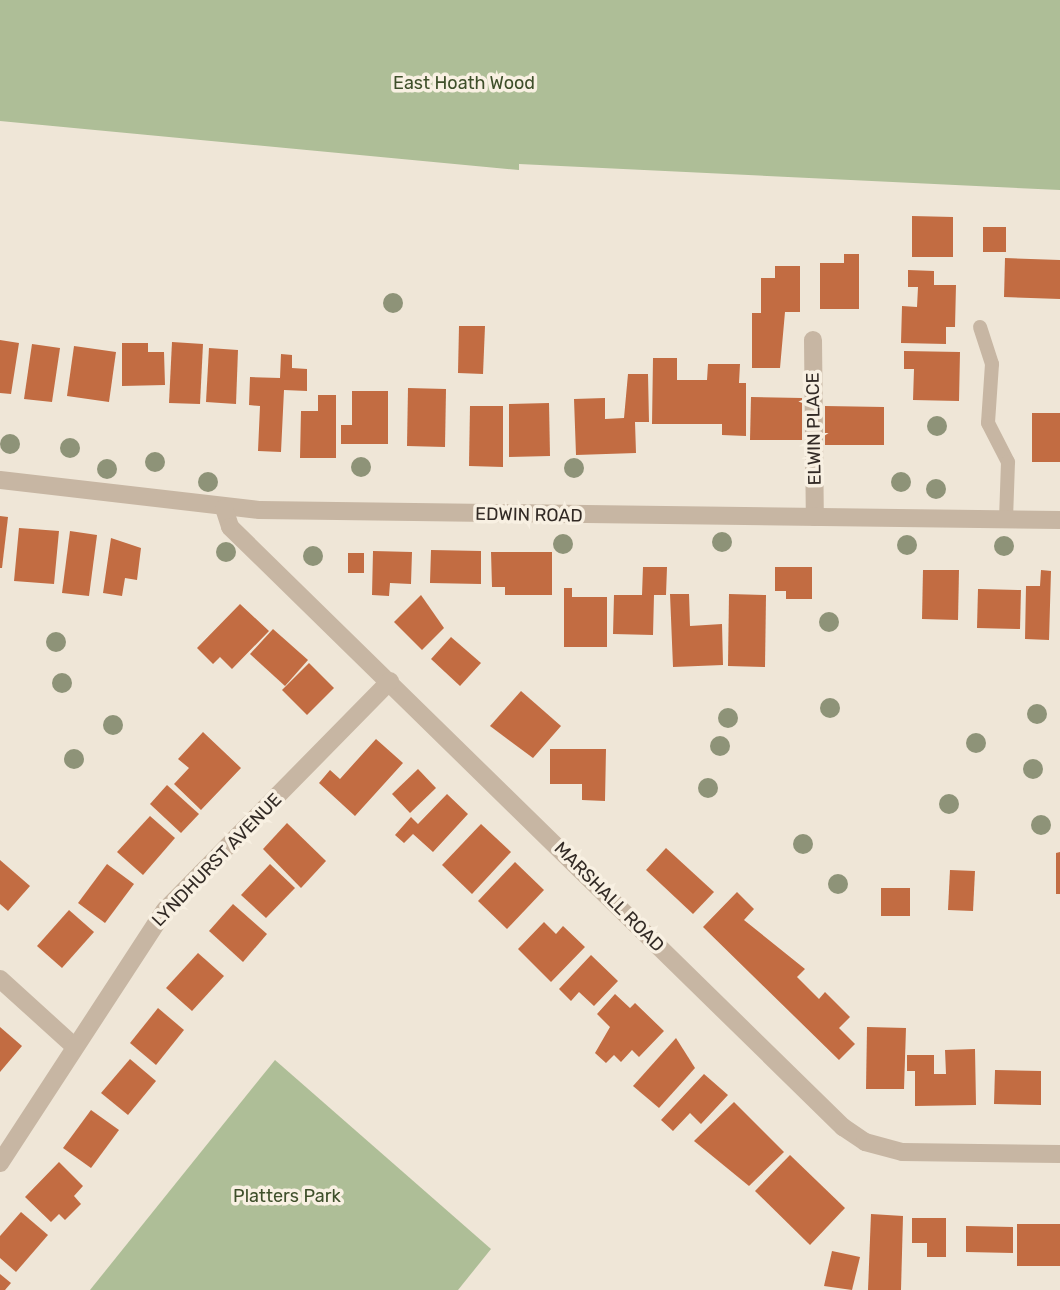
<!DOCTYPE html>
<style>
body{margin:0}
#map{position:relative;width:1060px;height:1290px;overflow:hidden;background:#efe6d7;font-family:Rubik,sans-serif}
div>[style]{position:absolute}
[style*='--x']{left:calc(var(--x)*1px);top:calc(var(--y)*1px);width:calc(var(--w)*1px);rotate:calc(var(--a)*1deg)}
.green>*{inset:0;background:#aebe97}
.building>*{inset:0;background:#c26c42}
.service>*{height:14px;margin:-7px;padding:0 7px;transform-origin:7px;border-radius:7px;background:#c7b6a3}
.minor>*{height:18px;margin:-9px;padding:0 9px;transform-origin:9px;border-radius:9px;background:#c7b6a3}
.trees>*{width:20px;height:20px;margin:-10px;border-radius:50%;background:#8e9378}
span{translate:-50% -50%;white-space:nowrap;text-align:center;line-height:1.15;-webkit-text-stroke:7px #f8f0e2;paint-order:stroke}
.park-label{font-size:18px;color:#3e4f2a}
.street-label{font-size:18px;color:#322a25}
</style>
<div id="map">
<div class="green">
<i style="clip-path:polygon(0 0,1060px 0,1060px 190px,519px 164px,519px 170px,0 121px)"></i>
<i style="clip-path:polygon(275px 1060px,491px 1249px,458px 1290px,90px 1290px)"></i>
</div>
<div class="building">
<i style="clip-path:polygon(912px 216px,953px 217px,953px 257px,912px 257px)"></i>
<i style="clip-path:polygon(983px 227px,1006px 227px,1006px 252px,983px 252px)"></i>
<i style="clip-path:polygon(844px 254px,859px 254px,859px 309px,820px 309px,820px 263px,844px 263px)"></i>
<i style="clip-path:polygon(1005px 258px,1060px 260px,1060px 299px,1004px 297px)"></i>
<i style="clip-path:polygon(775px 266px,800px 266px,800px 312px,785px 312px,780px 368px,752px 368px,752px 313px,761px 313px,761px 278px,775px 278px)"></i>
<i style="clip-path:polygon(908px 270px,934px 271px,934px 285px,956px 285px,955px 327px,946px 327px,946px 344px,901px 343px,902px 306px,917px 307px,918px 287px,908px 287px)"></i>
<i style="clip-path:polygon(459px 326px,485px 326px,483px 374px,458px 373px)"></i>
<i style="clip-path:polygon(0 340px,19px 343px,11px 394px,0 393px)"></i>
<i style="clip-path:polygon(172px 342px,203px 344px,200px 404px,169px 403px)"></i>
<i style="clip-path:polygon(122px 343px,148px 343px,148px 352px,164px 352px,165px 385px,122px 386px)"></i>
<i style="clip-path:polygon(32px 344px,60px 348px,52px 402px,24px 399px)"></i>
<i style="clip-path:polygon(74px 346px,116px 352px,109px 402px,67px 396px)"></i>
<i style="clip-path:polygon(209px 348px,238px 350px,236px 404px,206px 402px)"></i>
<i style="clip-path:polygon(904px 351px,960px 352px,959px 401px,913px 400px,914px 369px,904px 369px)"></i>
<i style="clip-path:polygon(281px 354px,292px 355px,292px 368px,307px 369px,307px 391px,284px 390px,281px 452px,258px 451px,260px 406px,249px 405px,250px 377px,280px 378px)"></i>
<i style="clip-path:polygon(653px 358px,677px 358px,677px 380px,707px 380px,708px 364px,740px 364px,739px 383px,746px 383px,746px 436px,722px 435px,722px 424px,652px 424px)"></i>
<i style="clip-path:polygon(628px 374px,648px 374px,649px 422px,635px 422px,636px 453px,576px 455px,574px 399px,605px 398px,605px 419px,624px 418px)"></i>
<i style="clip-path:polygon(408px 388px,446px 389px,445px 447px,407px 446px)"></i>
<i style="clip-path:polygon(352px 391px,388px 391px,388px 444px,341px 444px,341px 425px,352px 425px)"></i>
<i style="clip-path:polygon(318px 395px,336px 395px,336px 458px,300px 458px,301px 411px,318px 411px)"></i>
<i style="clip-path:polygon(751px 397px,802px 398px,802px 440px,750px 440px)"></i>
<i style="clip-path:polygon(549px 403px,550px 456px,509px 457px,509px 404px)"></i>
<i style="clip-path:polygon(470px 406px,503px 406px,503px 467px,469px 466px)"></i>
<i style="clip-path:polygon(825px 406px,884px 407px,884px 445px,825px 445px)"></i>
<i style="clip-path:polygon(1032px 413px,1060px 413px,1060px 462px,1032px 462px)"></i>
<i style="clip-path:polygon(0 516px,8px 517px,2px 568px,0 568px)"></i>
<i style="clip-path:polygon(19px 528px,59px 531px,54px 584px,14px 581px)"></i>
<i style="clip-path:polygon(70px 531px,97px 535px,89px 596px,62px 593px)"></i>
<i style="clip-path:polygon(111px 538px,141px 548px,137px 580px,125px 578px,122px 596px,103px 593px)"></i>
<i style="clip-path:polygon(431px 550px,481px 551px,481px 584px,430px 583px)"></i>
<i style="clip-path:polygon(373px 551px,412px 552px,411px 584px,390px 583px,389px 596px,372px 595px)"></i>
<i style="clip-path:polygon(491px 552px,552px 552px,552px 595px,505px 595px,505px 587px,492px 587px)"></i>
<i style="clip-path:polygon(348px 553px,364px 553px,364px 573px,348px 573px)"></i>
<i style="clip-path:polygon(643px 567px,667px 567px,666px 595px,654px 595px,653px 635px,613px 634px,614px 595px,642px 595px)"></i>
<i style="clip-path:polygon(775px 567px,812px 567px,812px 599px,786px 599px,786px 591px,775px 591px)"></i>
<i style="clip-path:polygon(923px 570px,959px 570px,958px 620px,922px 619px)"></i>
<i style="clip-path:polygon(1041px 570px,1051px 571px,1049px 640px,1025px 639px,1026px 586px,1040px 586px)"></i>
<i style="clip-path:polygon(564px 588px,572px 588px,572px 597px,607px 597px,607px 647px,564px 647px)"></i>
<i style="clip-path:polygon(978px 589px,1021px 590px,1020px 629px,977px 628px)"></i>
<i style="clip-path:polygon(670px 594px,689px 594px,690px 626px,722px 624px,723px 665px,673px 667px)"></i>
<i style="clip-path:polygon(729px 594px,766px 595px,765px 667px,728px 666px)"></i>
<i style="clip-path:polygon(421px 595px,444px 628px,422px 650px,394px 622px)"></i>
<i style="clip-path:polygon(240px 604px,269px 631px,232px 669px,220px 657px,213px 664px,197px 648px)"></i>
<i style="clip-path:polygon(273px 629px,308px 660px,285px 686px,250px 654px)"></i>
<i style="clip-path:polygon(451px 637px,481px 663px,460px 686px,431px 659px)"></i>
<i style="clip-path:polygon(309px 663px,334px 688px,307px 715px,282px 690px)"></i>
<i style="clip-path:polygon(521px 691px,561px 726px,533px 758px,490px 726px)"></i>
<i style="clip-path:polygon(203px 732px,241px 768px,201px 810px,174px 784px,189px 768px,178px 759px)"></i>
<i style="clip-path:polygon(376px 739px,403px 763px,355px 816px,319px 783px,330px 770px,340px 779px)"></i>
<i style="clip-path:polygon(550px 749px,606px 749px,605px 801px,582px 800px,582px 784px,550px 784px)"></i>
<i style="clip-path:polygon(418px 769px,436px 788px,410px 813px,392px 794px)"></i>
<i style="clip-path:polygon(167px 785px,199px 814px,181px 833px,150px 804px)"></i>
<i style="clip-path:polygon(447px 794px,468px 814px,433px 852px,413px 834px,404px 843px,395px 835px,411px 817px,418px 824px)"></i>
<i style="clip-path:polygon(150px 816px,175px 838px,143px 875px,117px 852px)"></i>
<i style="clip-path:polygon(287px 823px,326px 861px,301px 888px,263px 849px)"></i>
<i style="clip-path:polygon(481px 824px,511px 852px,472px 894px,442px 865px)"></i>
<i style="clip-path:polygon(666px 848px,714px 892px,693px 914px,646px 870px)"></i>
<i style="clip-path:polygon(1060px 852px,1060px 894px,1056px 894px,1056px 853px)"></i>
<i style="clip-path:polygon(0 860px,30px 886px,8px 911px,0 904px)"></i>
<i style="clip-path:polygon(515px 862px,544px 890px,507px 929px,478px 901px)"></i>
<i style="clip-path:polygon(107px 864px,134px 884px,105px 923px,78px 903px)"></i>
<i style="clip-path:polygon(270px 864px,295px 888px,266px 918px,241px 895px)"></i>
<i style="clip-path:polygon(950px 870px,975px 871px,973px 911px,948px 910px)"></i>
<i style="clip-path:polygon(881px 888px,910px 888px,910px 916px,881px 916px)"></i>
<i style="clip-path:polygon(737px 892px,754px 909px,744px 920px,805px 969px,797px 977px,819px 999px,825px 992px,850px 1017px,839px 1028px,855px 1044px,839px 1060px,703px 927px)"></i>
<i style="clip-path:polygon(233px 904px,267px 934px,243px 962px,209px 931px)"></i>
<i style="clip-path:polygon(69px 910px,94px 932px,62px 968px,37px 946px)"></i>
<i style="clip-path:polygon(544px 922px,556px 934px,563px 926px,585px 947px,551px 982px,518px 949px)"></i>
<i style="clip-path:polygon(198px 953px,224px 976px,192px 1011px,166px 988px)"></i>
<i style="clip-path:polygon(591px 955px,618px 981px,594px 1006px,579px 992px,571px 1001px,559px 989px)"></i>
<i style="clip-path:polygon(615px 994px,630px 1008px,635px 1003px,664px 1031px,639px 1057px,632px 1050px,621px 1062px,614px 1055px,606px 1063px,595px 1053px,610px 1027px,597px 1014px)"></i>
<i style="clip-path:polygon(158px 1008px,184px 1030px,156px 1065px,130px 1043px)"></i>
<i style="clip-path:polygon(0 1027px,22px 1046px,0 1072px)"></i>
<i style="clip-path:polygon(867px 1027px,906px 1028px,904px 1089px,866px 1089px)"></i>
<i style="clip-path:polygon(676px 1038px,695px 1068px,659px 1108px,633px 1086px)"></i>
<i style="clip-path:polygon(975px 1049px,976px 1105px,915px 1106px,915px 1071px,907px 1071px,907px 1055px,934px 1055px,934px 1074px,946px 1074px,945px 1050px)"></i>
<i style="clip-path:polygon(130px 1059px,156px 1081px,128px 1115px,101px 1093px)"></i>
<i style="clip-path:polygon(995px 1070px,1041px 1071px,1041px 1105px,994px 1104px)"></i>
<i style="clip-path:polygon(704px 1074px,728px 1095px,701px 1124px,690px 1113px,673px 1131px,661px 1120px)"></i>
<i style="clip-path:polygon(734px 1102px,784px 1152px,749px 1186px,694px 1141px)"></i>
<i style="clip-path:polygon(91px 1110px,119px 1130px,91px 1168px,63px 1148px)"></i>
<i style="clip-path:polygon(790px 1155px,845px 1208px,810px 1245px,755px 1191px)"></i>
<i style="clip-path:polygon(59px 1162px,83px 1186px,74px 1196px,81px 1204px,65px 1220px,59px 1214px,51px 1222px,25px 1197px)"></i>
<i style="clip-path:polygon(21px 1212px,48px 1235px,16px 1272px,0 1258px,0 1236px)"></i>
<i style="clip-path:polygon(871px 1214px,903px 1216px,901px 1290px,868px 1290px)"></i>
<i style="clip-path:polygon(912px 1218px,946px 1218px,946px 1257px,927px 1257px,927px 1243px,912px 1243px)"></i>
<i style="clip-path:polygon(1017px 1224px,1060px 1224px,1060px 1266px,1017px 1266px)"></i>
<i style="clip-path:polygon(966px 1226px,1013px 1227px,1013px 1253px,966px 1252px)"></i>
<i style="clip-path:polygon(832px 1251px,860px 1257px,852px 1290px,824px 1286px)"></i>
<i style="clip-path:polygon(0 1274px,11px 1283px,5px 1290px,0 1290px)"></i>
</div>
<div class="service">
<i style="--x:980;--y:327;--w:39;--a:72"></i>
<i style="--x:992;--y:364;--w:59;--a:93.9"></i>
<i style="--x:988;--y:423;--w:44;--a:62.9"></i>
<i style="--x:1008;--y:462;--w:57;--a:92"></i>
</div>
<div class="minor">
<i style="--x:813;--y:340;--w:177;--a:89.4"></i>
<i style="--x:0;--y:480;--w:262;--a:6.6"></i>
<i style="--x:260;--y:510;--w:800;--a:0.72"></i>
<i style="--x:224;--y:508;--w:20;--a:72"></i>
<i style="--x:230;--y:527;--w:858;--a:44.39"></i>
<i style="--x:843;--y:1127;--w:27;--a:34"></i>
<i style="--x:865;--y:1142;--w:38;--a:15"></i>
<i style="--x:902;--y:1152;--w:158;--a:0.7"></i>
<i style="--x:0;--y:979;--w:101;--a:42.2"></i>
<i style="--x:0;--y:1163;--w:302;--a:-56.9"></i>
<i style="--x:165;--y:910;--w:321;--a:-45.5"></i>
</div>
<div class="trees">
<i style="left:393px;top:303px"></i>
<i style="left:937px;top:426px"></i>
<i style="left:10px;top:444px"></i>
<i style="left:70px;top:448px"></i>
<i style="left:155px;top:462px"></i>
<i style="left:361px;top:467px"></i>
<i style="left:574px;top:468px"></i>
<i style="left:107px;top:469px"></i>
<i style="left:208px;top:482px"></i>
<i style="left:901px;top:482px"></i>
<i style="left:936px;top:489px"></i>
<i style="left:722px;top:542px"></i>
<i style="left:563px;top:544px"></i>
<i style="left:907px;top:545px"></i>
<i style="left:1004px;top:546px"></i>
<i style="left:226px;top:552px"></i>
<i style="left:313px;top:556px"></i>
<i style="left:829px;top:622px"></i>
<i style="left:56px;top:642px"></i>
<i style="left:62px;top:683px"></i>
<i style="left:830px;top:708px"></i>
<i style="left:1037px;top:714px"></i>
<i style="left:728px;top:718px"></i>
<i style="left:113px;top:725px"></i>
<i style="left:976px;top:743px"></i>
<i style="left:720px;top:746px"></i>
<i style="left:74px;top:759px"></i>
<i style="left:1033px;top:769px"></i>
<i style="left:708px;top:788px"></i>
<i style="left:949px;top:804px"></i>
<i style="left:1041px;top:825px"></i>
<i style="left:803px;top:844px"></i>
<i style="left:838px;top:884px"></i>
</div>
<div class="park-label">
<span style="left:464px;top:83px">East Hoath Wood</span>
<span style="left:287px;top:1196px">Platters Park</span>
</div>
<div class="street-label">
<span style="left:814px;top:429px;rotate:-91deg">ELWIN PLACE</span>
<span style="left:529px;top:515px;rotate:1deg">EDWIN ROAD</span>
<span style="left:217px;top:860px;rotate:-46deg">LYNDHURST AVENUE</span>
<span style="left:609px;top:897px;rotate:45deg">MARSHALL ROAD</span>
</div>
</div>
